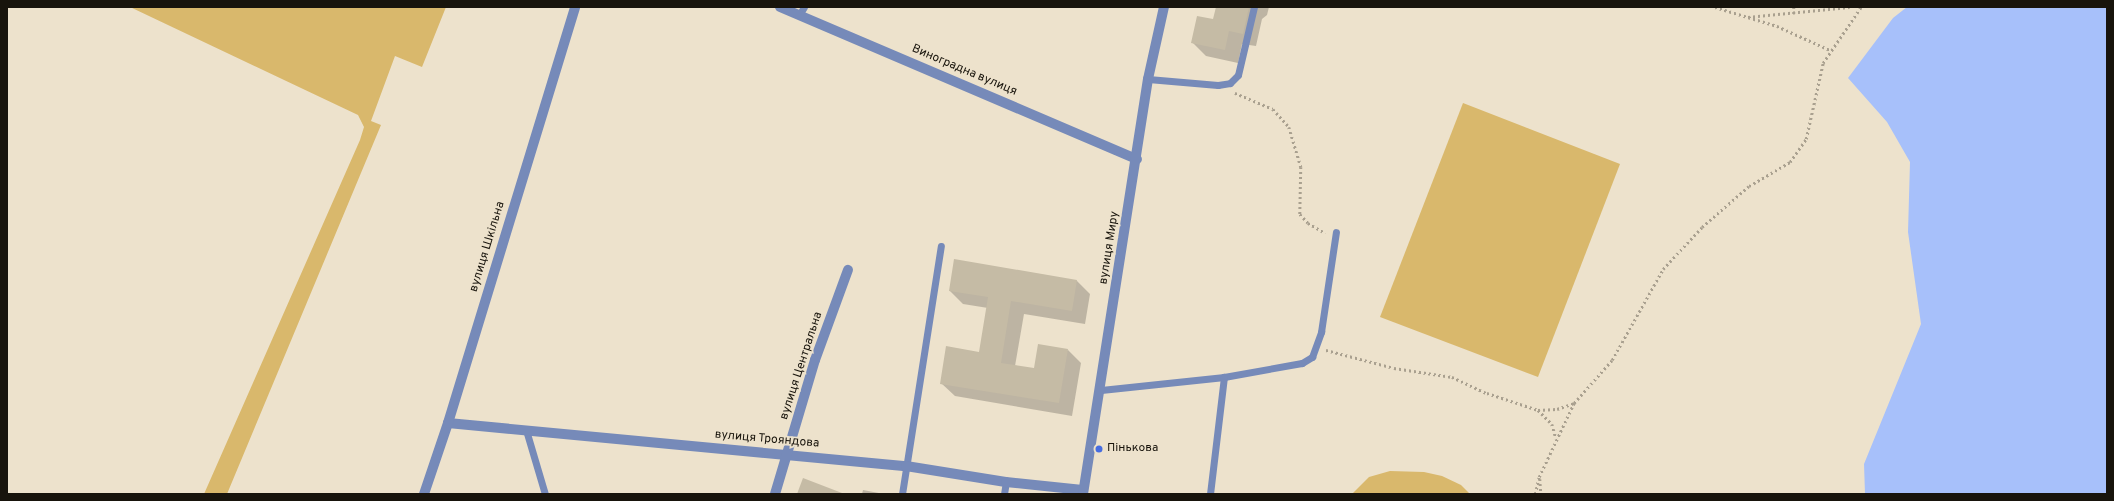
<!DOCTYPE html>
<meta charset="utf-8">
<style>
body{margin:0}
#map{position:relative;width:2114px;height:501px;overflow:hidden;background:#ede2cc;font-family:Overpass,sans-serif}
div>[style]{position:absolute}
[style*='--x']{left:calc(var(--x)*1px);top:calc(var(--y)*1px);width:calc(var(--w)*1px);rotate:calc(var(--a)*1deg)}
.green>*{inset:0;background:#d9b86c}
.water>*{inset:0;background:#a7c0fa}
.shadow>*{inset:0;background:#0003}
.building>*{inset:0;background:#c5bba5}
.path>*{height:2.5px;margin-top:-1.25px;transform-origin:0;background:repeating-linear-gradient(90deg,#a9a08f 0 2px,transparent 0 5px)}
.service>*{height:7px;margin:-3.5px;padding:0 3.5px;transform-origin:3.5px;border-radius:3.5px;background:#768ab9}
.minor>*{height:10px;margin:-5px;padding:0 5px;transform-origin:5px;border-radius:5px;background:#768ab9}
.tertiary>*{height:10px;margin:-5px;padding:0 5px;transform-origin:5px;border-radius:5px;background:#768ab9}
.dots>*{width:11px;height:11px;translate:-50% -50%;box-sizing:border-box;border:2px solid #ede2cc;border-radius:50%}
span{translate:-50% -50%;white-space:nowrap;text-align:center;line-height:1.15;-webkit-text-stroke:3.5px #ede2cc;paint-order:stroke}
.street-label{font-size:12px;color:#18140c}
.poi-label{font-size:12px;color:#18140c}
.left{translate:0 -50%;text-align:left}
.frame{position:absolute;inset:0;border:8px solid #18140c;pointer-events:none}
</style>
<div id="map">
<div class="green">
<i style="clip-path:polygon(130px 7px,446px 7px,422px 67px,395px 56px,371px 121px,381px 125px,227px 494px,204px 494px,360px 140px,364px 127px,358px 115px)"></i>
<i style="clip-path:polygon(1463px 103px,1620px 164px,1538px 377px,1380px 317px)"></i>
<i style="clip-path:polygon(1390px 471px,1424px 472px,1442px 476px,1461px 485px,1470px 494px,1352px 494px,1369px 477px)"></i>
</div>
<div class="water">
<i style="clip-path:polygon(1907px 7px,2107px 7px,2107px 494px,1865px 494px,1864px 464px,1921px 324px,1908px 232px,1910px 162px,1887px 122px,1848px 78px,1893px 18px)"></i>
</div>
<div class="shadow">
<i style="clip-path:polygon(1217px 7px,1269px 7px,1267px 15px,1262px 19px,1256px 46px,1242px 44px,1238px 63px,1206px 56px,1192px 42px,1214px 20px)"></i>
<i style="clip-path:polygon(1077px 281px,1090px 294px,1085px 324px,1024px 314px,1015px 366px,1035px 370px,1068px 350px,1081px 363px,1072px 416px,955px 396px,941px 383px,980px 353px,988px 308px,963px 304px,950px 291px)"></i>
<i style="clip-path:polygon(863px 490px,884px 494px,862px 494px)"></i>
</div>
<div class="building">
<i style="clip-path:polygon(1216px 7px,1249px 7px,1243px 34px,1229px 31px,1225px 50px,1191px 43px,1197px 16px,1213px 19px)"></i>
<i style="clip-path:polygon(954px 259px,1077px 280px,1072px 311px,1011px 301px,1001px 363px,1034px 368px,1038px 344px,1068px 349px,1059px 403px,940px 384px,946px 346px,979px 352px,988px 297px,949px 291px)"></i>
<i style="clip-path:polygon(803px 478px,842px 493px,841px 494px,797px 494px)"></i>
</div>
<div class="path">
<i style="--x:1715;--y:7;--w:65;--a:17"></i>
<i style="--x:1777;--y:26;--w:58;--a:24.4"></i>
<i style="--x:1794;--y:7;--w:7;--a:90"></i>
<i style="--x:1748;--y:17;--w:102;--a:-5.6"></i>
<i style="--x:1235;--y:93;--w:41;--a:22.8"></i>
<i style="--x:1273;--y:109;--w:24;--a:48"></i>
<i style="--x:1289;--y:127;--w:42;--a:73.3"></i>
<i style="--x:1301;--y:167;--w:47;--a:91.2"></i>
<i style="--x:1300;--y:214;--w:12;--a:48"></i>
<i style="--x:1308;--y:223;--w:20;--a:30"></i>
<i style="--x:1326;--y:350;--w:70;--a:14.8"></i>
<i style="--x:1394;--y:368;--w:59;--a:8.8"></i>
<i style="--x:1452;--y:377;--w:38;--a:25"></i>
<i style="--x:1487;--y:393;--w:54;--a:18.4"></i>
<i style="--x:1538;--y:410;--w:20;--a:45"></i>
<i style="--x:1552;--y:424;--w:15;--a:74"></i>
<i style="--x:1538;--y:410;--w:19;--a:-3"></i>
<i style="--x:1557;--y:409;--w:18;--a:-19"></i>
<i style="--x:1540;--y:479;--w:15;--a:86"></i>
<i style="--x:1535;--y:494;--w:17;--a:-77"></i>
<i style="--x:1539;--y:477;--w:82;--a:-64.7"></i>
<i style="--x:1574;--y:403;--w:57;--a:-48.5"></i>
<i style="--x:1612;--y:360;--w:104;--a:-60.7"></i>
<i style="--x:1663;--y:269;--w:57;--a:-47.1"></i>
<i style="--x:1702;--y:227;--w:62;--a:-41.1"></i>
<i style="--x:1749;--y:186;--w:48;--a:-30.3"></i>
<i style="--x:1790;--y:162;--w:28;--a:-55"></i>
<i style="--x:1806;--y:139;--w:78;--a:-77.4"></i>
<i style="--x:1823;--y:63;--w:68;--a:-55.8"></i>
</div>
<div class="service">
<i style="--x:799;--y:15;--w:9;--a:-58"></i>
<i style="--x:1148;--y:79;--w:70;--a:4.9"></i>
<i style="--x:1218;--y:85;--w:12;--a:-9"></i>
<i style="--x:1230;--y:83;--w:11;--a:-45"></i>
<i style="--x:1238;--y:75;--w:70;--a:-76.8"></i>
<i style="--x:1101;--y:390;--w:124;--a:-6"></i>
<i style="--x:1224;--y:377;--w:79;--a:-10.2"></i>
<i style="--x:1302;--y:363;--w:12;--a:-31"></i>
<i style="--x:1312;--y:357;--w:27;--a:-70"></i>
<i style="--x:1321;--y:332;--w:101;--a:-81.5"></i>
<i style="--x:526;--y:430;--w:67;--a:73.5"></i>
<i style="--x:902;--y:494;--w:251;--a:-81.1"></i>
<i style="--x:1004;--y:494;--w:12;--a:-81"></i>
<i style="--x:1210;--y:494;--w:118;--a:-83.2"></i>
</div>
<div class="minor">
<i style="--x:780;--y:7;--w:388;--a:23.1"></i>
<i style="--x:448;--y:423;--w:460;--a:5.4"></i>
<i style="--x:906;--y:466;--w:101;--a:9.1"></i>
<i style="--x:1006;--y:482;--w:77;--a:5.9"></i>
<i style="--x:775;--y:494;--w:140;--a:-73.4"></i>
<i style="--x:815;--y:360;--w:96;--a:-69.9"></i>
<i style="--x:1083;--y:494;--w:420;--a:-81.1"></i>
<i style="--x:1148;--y:79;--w:74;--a:-77.5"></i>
</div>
<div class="tertiary">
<i style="--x:424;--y:494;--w:75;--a:-71.3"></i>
<i style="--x:448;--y:423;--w:435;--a:-73"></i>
</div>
<div class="dots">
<i style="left:1099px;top:449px;background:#476ddf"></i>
</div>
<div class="street-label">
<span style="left:964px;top:71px;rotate:23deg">Виноградна вулиця</span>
<span style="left:488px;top:247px;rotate:-73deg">вулиця Шкільна</span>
<span style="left:1110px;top:248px;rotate:-81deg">вулиця Миру</span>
<span style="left:802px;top:366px;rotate:-72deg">вулиця Центральна</span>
<span style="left:767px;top:440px;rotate:5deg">вулиця Трояндова</span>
</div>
<div class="poi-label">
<span class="left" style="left:1107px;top:449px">Пінькова</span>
</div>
<div class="frame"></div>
</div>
